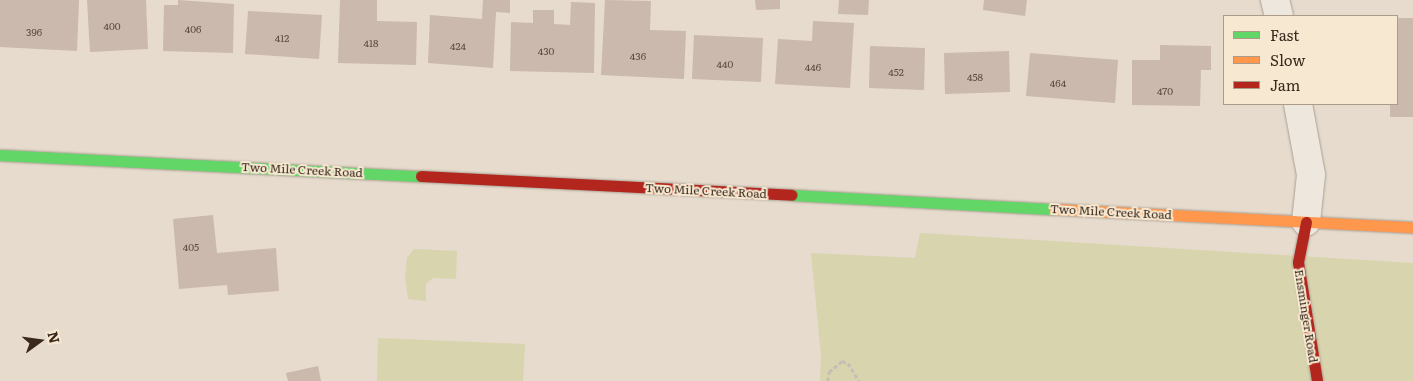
<!DOCTYPE html>
<style>
body{margin:0}
#map{position:relative;width:1413px;height:381px;overflow:hidden;background:#e6dbcc;font-family:Literata,serif}
div>[style]{position:absolute}
[style*='--x']{left:calc(var(--x)*1px);top:calc(var(--y)*1px);width:calc(var(--w)*1px);rotate:calc(var(--a)*1deg)}
.green>*{inset:0;background:#d8d4ad}
.building>*{inset:0;background:#cab9ac}
.path>*{height:3px;margin-top:-1.5px;transform-origin:0;background:repeating-linear-gradient(90deg,#c6beb4 0 4px,transparent 0 6.5px)}
.roads{filter:drop-shadow(0 0 1px #aba095) drop-shadow(0 0 1px #aba095)}
.street>*{height:28px;margin:-14px;padding:0 14px;transform-origin:14px;border-radius:14px;background:#ede7de}
.fast>*{height:11px;margin:-5.5px;padding:0 5.5px;transform-origin:5.5px;border-radius:5.5px;background:#63d668}
.slow>*{height:11px;margin:-5.5px;padding:0 5.5px;transform-origin:5.5px;border-radius:5.5px;background:#ff974d}
.jam>*{height:11px;margin:-5.5px;padding:0 5.5px;transform-origin:5.5px;border-radius:5.5px;background:#b3261e}
span{translate:-50% -50%;white-space:nowrap;text-align:center;line-height:1.15;-webkit-text-stroke:4px #f7e9d1;paint-order:stroke}
.number-label{font-size:10px;color:#5e4c40}
.number-label span{-webkit-text-stroke-width:0}
.street-label{font-size:12px;color:#3a281c}
.legend{position:absolute;left:1223px;top:15px;width:175px;height:90px;box-sizing:border-box;background:#f7e9d1;border:1px solid #ab9c89;margin:0;padding:6px 9px;list-style:none;font-size:15px;color:#3a281c}
.legend li{display:flex;align-items:center;gap:10px;height:25px}
.legend b{width:25px;border:1px solid #ab9c89}
.north{position:absolute;left:15px;top:316px;width:50px;height:50px;-webkit-text-stroke:4px #f7e9d1;paint-order:stroke;rotate:76deg;font-size:14px;font-weight:700;line-height:20px;text-align:center;color:#3a281c}
.north::after{content:'';display:block;margin:auto;width:18px;height:22px;background:#3a281c;clip-path:polygon(50% 0,100% 100%,50% 72%,0 100%)}
</style>
<div id="map">
<div class="green">
<i style="clip-path:polygon(920px 233px,1413px 263px,1413px 381px,820px 381px,821px 355px,811px 253px,915px 258px)"></i>
<i style="clip-path:polygon(414px 249px,457px 251px,456px 279px,433px 278px,426px 284px,426px 301px,408px 299px,405px 277px,407px 258px)"></i>
<i style="clip-path:polygon(378px 338px,525px 344px,523px 381px,377px 381px)"></i>
</div>
<div class="building">
<i style="clip-path:polygon(0 0,79px 0,77px 51px,0 47px)"></i>
<i style="clip-path:polygon(87px 0,146px 0,148px 49px,90px 52px)"></i>
<i style="clip-path:polygon(178px 0,234px 4px,233px 53px,163px 51px,164px 5px,178px 5px)"></i>
<i style="clip-path:polygon(340px 0,377px 0,377px 21px,417px 22px,416px 65px,338px 63px)"></i>
<i style="clip-path:polygon(483px 0,510px 0,510px 13px,496px 12px,493px 68px,428px 63px,430px 15px,482px 19px)"></i>
<i style="clip-path:polygon(605px 0,651px 1px,650px 30px,686px 31px,684px 79px,601px 75px)"></i>
<i style="clip-path:polygon(755px 0,780px 0,780px 9px,756px 10px)"></i>
<i style="clip-path:polygon(839px 0,869px 0,868px 15px,838px 14px)"></i>
<i style="clip-path:polygon(984px 0,1027px 0,1025px 16px,983px 10px)"></i>
<i style="clip-path:polygon(571px 2px,595px 3px,594px 73px,510px 71px,511px 22px,533px 23px,533px 10px,554px 10px,554px 24px,570px 25px)"></i>
<i style="clip-path:polygon(248px 11px,322px 15px,319px 59px,245px 54px)"></i>
<i style="clip-path:polygon(1397px 18px,1413px 18px,1413px 117px,1390px 117px,1390px 104px,1397px 104px)"></i>
<i style="clip-path:polygon(813px 21px,854px 23px,850px 88px,775px 84px,778px 39px,812px 41px)"></i>
<i style="clip-path:polygon(694px 35px,763px 38px,761px 82px,692px 79px)"></i>
<i style="clip-path:polygon(1160px 45px,1211px 46px,1211px 70px,1201px 70px,1200px 106px,1132px 105px,1132px 60px,1160px 60px)"></i>
<i style="clip-path:polygon(870px 46px,925px 48px,924px 90px,869px 88px)"></i>
<i style="clip-path:polygon(1009px 51px,1010px 92px,945px 94px,944px 53px)"></i>
<i style="clip-path:polygon(1030px 53px,1118px 60px,1115px 103px,1026px 96px)"></i>
<i style="clip-path:polygon(213px 215px,217px 253px,276px 248px,279px 291px,228px 295px,227px 285px,179px 289px,173px 219px)"></i>
<i style="clip-path:polygon(318px 366px,321px 381px,288px 381px,286px 373px)"></i>
</div>
<div class="path">
<i style="--x:828;--y:381;--w:9;--a:-84"></i>
<i style="--x:829;--y:372;--w:17;--a:-40"></i>
<i style="--x:842;--y:361;--w:6;--a:18"></i>
<i style="--x:848;--y:363;--w:21;--a:59"></i>
</div>
<div class="roads">
<div class="street">
<i style="--x:1275;--y:0;--w:16;--a:76"></i>
<i style="--x:1298;--y:104;--w:72;--a:79.6"></i>
<i style="--x:1311;--y:175;--w:47;--a:96.1"></i>
</div>
<div class="fast">
<i style="--x:0;--y:155;--w:422;--a:2.9"></i>
<i style="--x:792;--y:195;--w:262;--a:3.1"></i>
</div>
<div class="slow">
<i style="--x:1054;--y:209;--w:359;--a:2.9"></i>
</div>
<div class="jam">
<i style="--x:421;--y:176;--w:371;--a:2.9"></i>
<i style="--x:1306;--y:222;--w:41;--a:101.3"></i>
<i style="--x:1298;--y:262;--w:121;--a:80.9"></i>
</div>
</div>
<div class="number-label">
<span style="left:112px;top:26px">400</span>
<span style="left:193px;top:29px">406</span>
<span style="left:34px;top:32px">396</span>
<span style="left:282px;top:38px">412</span>
<span style="left:371px;top:43px">418</span>
<span style="left:458px;top:46px">424</span>
<span style="left:546px;top:51px">430</span>
<span style="left:638px;top:56px">436</span>
<span style="left:725px;top:64px">440</span>
<span style="left:813px;top:67px">446</span>
<span style="left:896px;top:72px">452</span>
<span style="left:975px;top:77px">458</span>
<span style="left:1058px;top:83px">464</span>
<span style="left:1165px;top:91px">470</span>
<span style="left:191px;top:247px">405</span>
</div>
<div class="street-label">
<span style="left:302px;top:170px;rotate:3deg">Two Mile Creek Road</span>
<span style="left:706px;top:191px;rotate:3deg">Two Mile Creek Road</span>
<span style="left:1111px;top:212px;rotate:3deg">Two Mile Creek Road</span>
<span style="left:1306px;top:316px;rotate:81deg">Ensminger Road</span>
</div>
<ul class="legend">
<li><b style="height:6px;background:#63d668"></b>Fast</li>
<li><b style="height:6px;background:#ff974d"></b>Slow</li>
<li><b style="height:6px;background:#b3261e"></b>Jam</li>
</ul>
<div class="north">N</div>
</div>
